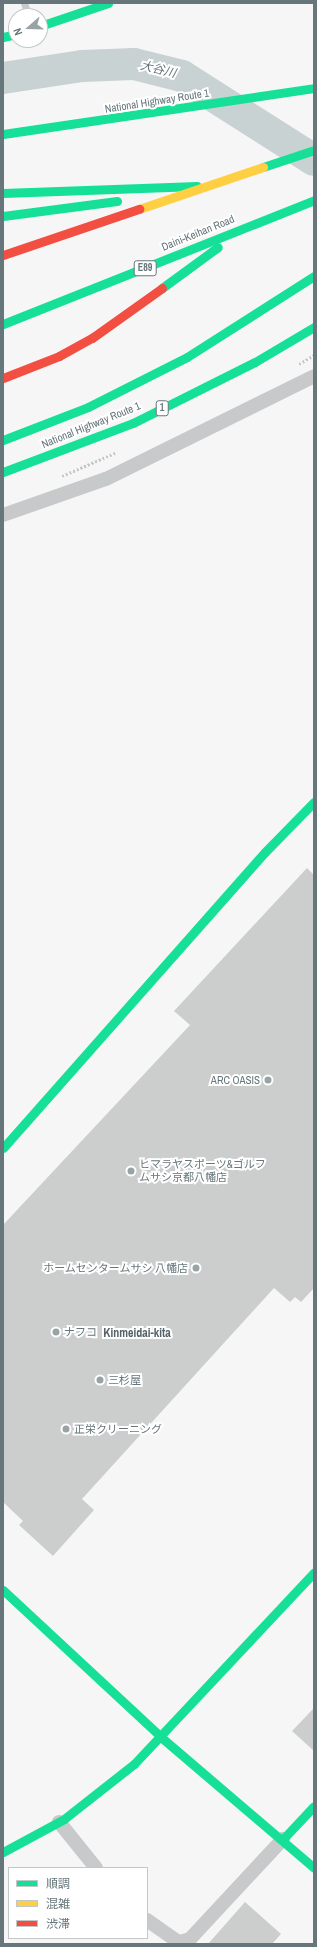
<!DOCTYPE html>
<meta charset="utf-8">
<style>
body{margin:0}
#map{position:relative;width:317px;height:1947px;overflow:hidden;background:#f6f6f6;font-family:"Archivo Narrow","Noto Sans JP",sans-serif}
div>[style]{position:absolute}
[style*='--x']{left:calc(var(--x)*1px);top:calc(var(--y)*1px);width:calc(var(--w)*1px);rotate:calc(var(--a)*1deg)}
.river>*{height:32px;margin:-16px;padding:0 16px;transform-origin:16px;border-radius:16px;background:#c9d2d3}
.building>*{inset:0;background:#cccdcd}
.path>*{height:2.5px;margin-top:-1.25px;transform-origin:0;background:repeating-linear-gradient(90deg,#c6c6c7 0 2px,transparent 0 4px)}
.lane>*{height:7px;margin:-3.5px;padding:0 3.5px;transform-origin:3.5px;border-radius:3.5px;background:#c7c9ca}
.street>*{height:14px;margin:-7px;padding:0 7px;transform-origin:7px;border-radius:7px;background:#c7c9ca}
.fast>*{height:9px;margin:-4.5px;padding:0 4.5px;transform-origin:4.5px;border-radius:4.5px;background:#16e098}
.slow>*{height:9px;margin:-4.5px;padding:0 4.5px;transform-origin:4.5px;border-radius:4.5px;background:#ffcf43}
.jam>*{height:9px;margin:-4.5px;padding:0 4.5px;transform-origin:4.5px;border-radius:4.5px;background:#f24e42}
.dots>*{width:11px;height:11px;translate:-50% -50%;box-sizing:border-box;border:2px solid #fff;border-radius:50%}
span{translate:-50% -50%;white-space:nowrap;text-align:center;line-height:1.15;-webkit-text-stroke:4px #fff;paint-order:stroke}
.shield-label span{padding:1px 3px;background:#fff;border:1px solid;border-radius:3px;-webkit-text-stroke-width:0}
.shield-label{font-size:10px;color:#66767b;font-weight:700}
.street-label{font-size:11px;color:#66767b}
.poi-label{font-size:11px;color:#66767b}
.right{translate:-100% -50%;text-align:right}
.left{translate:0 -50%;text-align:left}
.water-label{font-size:12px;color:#607476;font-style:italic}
.neighbourhood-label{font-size:12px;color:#576368;font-weight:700}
.frame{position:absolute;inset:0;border:4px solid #66767b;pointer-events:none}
.legend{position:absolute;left:8px;top:1867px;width:140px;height:72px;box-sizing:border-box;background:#fff;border:1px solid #c2c8ca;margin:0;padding:5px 7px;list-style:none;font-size:12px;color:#66767b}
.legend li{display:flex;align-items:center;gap:8px;height:20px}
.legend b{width:20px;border:1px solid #c2c8ca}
.north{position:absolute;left:8px;top:8px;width:40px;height:40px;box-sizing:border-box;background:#fff;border:1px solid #c2c8ca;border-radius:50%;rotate:250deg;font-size:11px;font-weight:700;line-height:16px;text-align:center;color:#66767b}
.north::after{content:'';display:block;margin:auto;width:14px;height:18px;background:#98a3a6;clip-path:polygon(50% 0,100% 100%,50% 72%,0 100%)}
</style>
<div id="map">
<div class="river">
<i style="--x:3;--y:78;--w:80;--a:-8.6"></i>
<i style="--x:82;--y:66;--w:52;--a:-2.2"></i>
<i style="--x:134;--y:64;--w:49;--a:14"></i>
<i style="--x:182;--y:76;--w:156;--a:32.5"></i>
</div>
<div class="building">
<i style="clip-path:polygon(307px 868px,314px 875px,314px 1288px,301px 1302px,295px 1297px,290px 1302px,274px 1288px,82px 1499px,94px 1510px,53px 1556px,19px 1525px,23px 1521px,3px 1502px,3px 1225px,190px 1025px,174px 1011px)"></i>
<i style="clip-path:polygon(314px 1708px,314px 1751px,292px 1731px)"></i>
<i style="clip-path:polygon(245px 1902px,281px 1934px,272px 1944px,208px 1944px)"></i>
</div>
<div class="path">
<i style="--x:299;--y:364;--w:17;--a:-31"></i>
<i style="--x:62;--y:476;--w:58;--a:-23.5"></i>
</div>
<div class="lane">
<i style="--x:24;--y:3;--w:14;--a:69"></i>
</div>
<div class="street">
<i style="--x:3;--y:515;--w:109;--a:-19.3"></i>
<i style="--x:106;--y:479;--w:232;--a:-26.3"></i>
<i style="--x:59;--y:1822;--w:59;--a:51.2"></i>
<i style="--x:147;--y:1920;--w:39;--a:35"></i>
<i style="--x:179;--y:1942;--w:11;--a:-15"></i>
<i style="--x:190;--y:1939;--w:137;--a:-47.1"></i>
</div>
<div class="fast">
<i style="--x:40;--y:26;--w:72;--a:-18.7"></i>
<i style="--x:3;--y:37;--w:13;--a:-13"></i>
<i style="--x:3;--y:134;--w:314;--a:-8.4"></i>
<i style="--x:263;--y:167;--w:54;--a:-18.4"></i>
<i style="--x:3;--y:193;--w:194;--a:-2.1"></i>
<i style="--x:3;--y:216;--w:115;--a:-7.5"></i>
<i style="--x:162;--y:288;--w:69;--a:-36.2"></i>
<i style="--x:3;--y:324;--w:335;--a:-21.7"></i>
<i style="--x:3;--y:440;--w:91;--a:-21.2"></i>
<i style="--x:88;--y:407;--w:111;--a:-26.8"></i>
<i style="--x:187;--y:357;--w:151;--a:-32.5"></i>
<i style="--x:3;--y:472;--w:139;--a:-20.7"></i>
<i style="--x:133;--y:423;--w:136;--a:-26.6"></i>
<i style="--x:255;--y:362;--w:69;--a:-30.7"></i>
<i style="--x:3;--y:1148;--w:395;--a:-48.5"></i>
<i style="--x:265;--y:852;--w:70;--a:-45.6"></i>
<i style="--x:3;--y:1590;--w:217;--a:42.9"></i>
<i style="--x:162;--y:1738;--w:200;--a:40.5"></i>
<i style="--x:283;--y:1839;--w:45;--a:-46.8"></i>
<i style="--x:3;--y:1852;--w:69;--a:-28.4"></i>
<i style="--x:64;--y:1819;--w:89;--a:-38.2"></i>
<i style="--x:134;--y:1764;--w:263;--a:-46.8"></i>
</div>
<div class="slow">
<i style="--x:139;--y:209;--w:131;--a:-18.7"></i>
</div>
<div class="jam">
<i style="--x:3;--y:255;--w:144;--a:-18.7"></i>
<i style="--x:3;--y:378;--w:60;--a:-21.4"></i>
<i style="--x:59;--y:356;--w:38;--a:-29"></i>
<i style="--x:92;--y:338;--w:86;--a:-35.5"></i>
</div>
<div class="dots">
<i style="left:268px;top:1080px;background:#98a3a6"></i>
<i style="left:131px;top:1171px;background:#98a3a6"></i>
<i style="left:196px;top:1268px;background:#98a3a6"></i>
<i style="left:56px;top:1332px;background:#98a3a6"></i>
<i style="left:100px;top:1380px;background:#98a3a6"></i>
<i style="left:66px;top:1429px;background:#98a3a6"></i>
</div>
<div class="shield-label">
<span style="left:145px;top:268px">E89</span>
<span style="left:162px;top:408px">1</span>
</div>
<div class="street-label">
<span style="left:157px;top:101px;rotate:-9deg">National Highway Route 1</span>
<span style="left:198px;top:233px;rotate:-22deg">Daini-Keihan Road</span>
<span style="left:91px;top:425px;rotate:-22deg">National Highway Route 1</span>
</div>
<div class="poi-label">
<span class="right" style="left:260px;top:1080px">ARC OASIS</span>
<span class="left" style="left:139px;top:1171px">ヒマラヤスポーツ&amp;ゴルフ<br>ムサシ京都八幡店</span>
<span class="right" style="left:188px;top:1268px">ホームセンタームサシ 八幡店</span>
<span class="left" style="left:64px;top:1332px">ナフコ</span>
<span class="left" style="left:108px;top:1380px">三杉屋</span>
<span class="left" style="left:74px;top:1429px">正栄クリーニング</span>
</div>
<div class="water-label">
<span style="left:158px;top:70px;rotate:14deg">大谷川</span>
</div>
<div class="neighbourhood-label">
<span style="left:137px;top:1334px">Kinmeidai-kita</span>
</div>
<div class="frame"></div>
<ul class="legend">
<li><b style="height:5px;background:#16e098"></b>順調</li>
<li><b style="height:5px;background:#ffcf43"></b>混雑</li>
<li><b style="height:5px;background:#f24e42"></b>渋滞</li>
</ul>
<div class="north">N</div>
</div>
